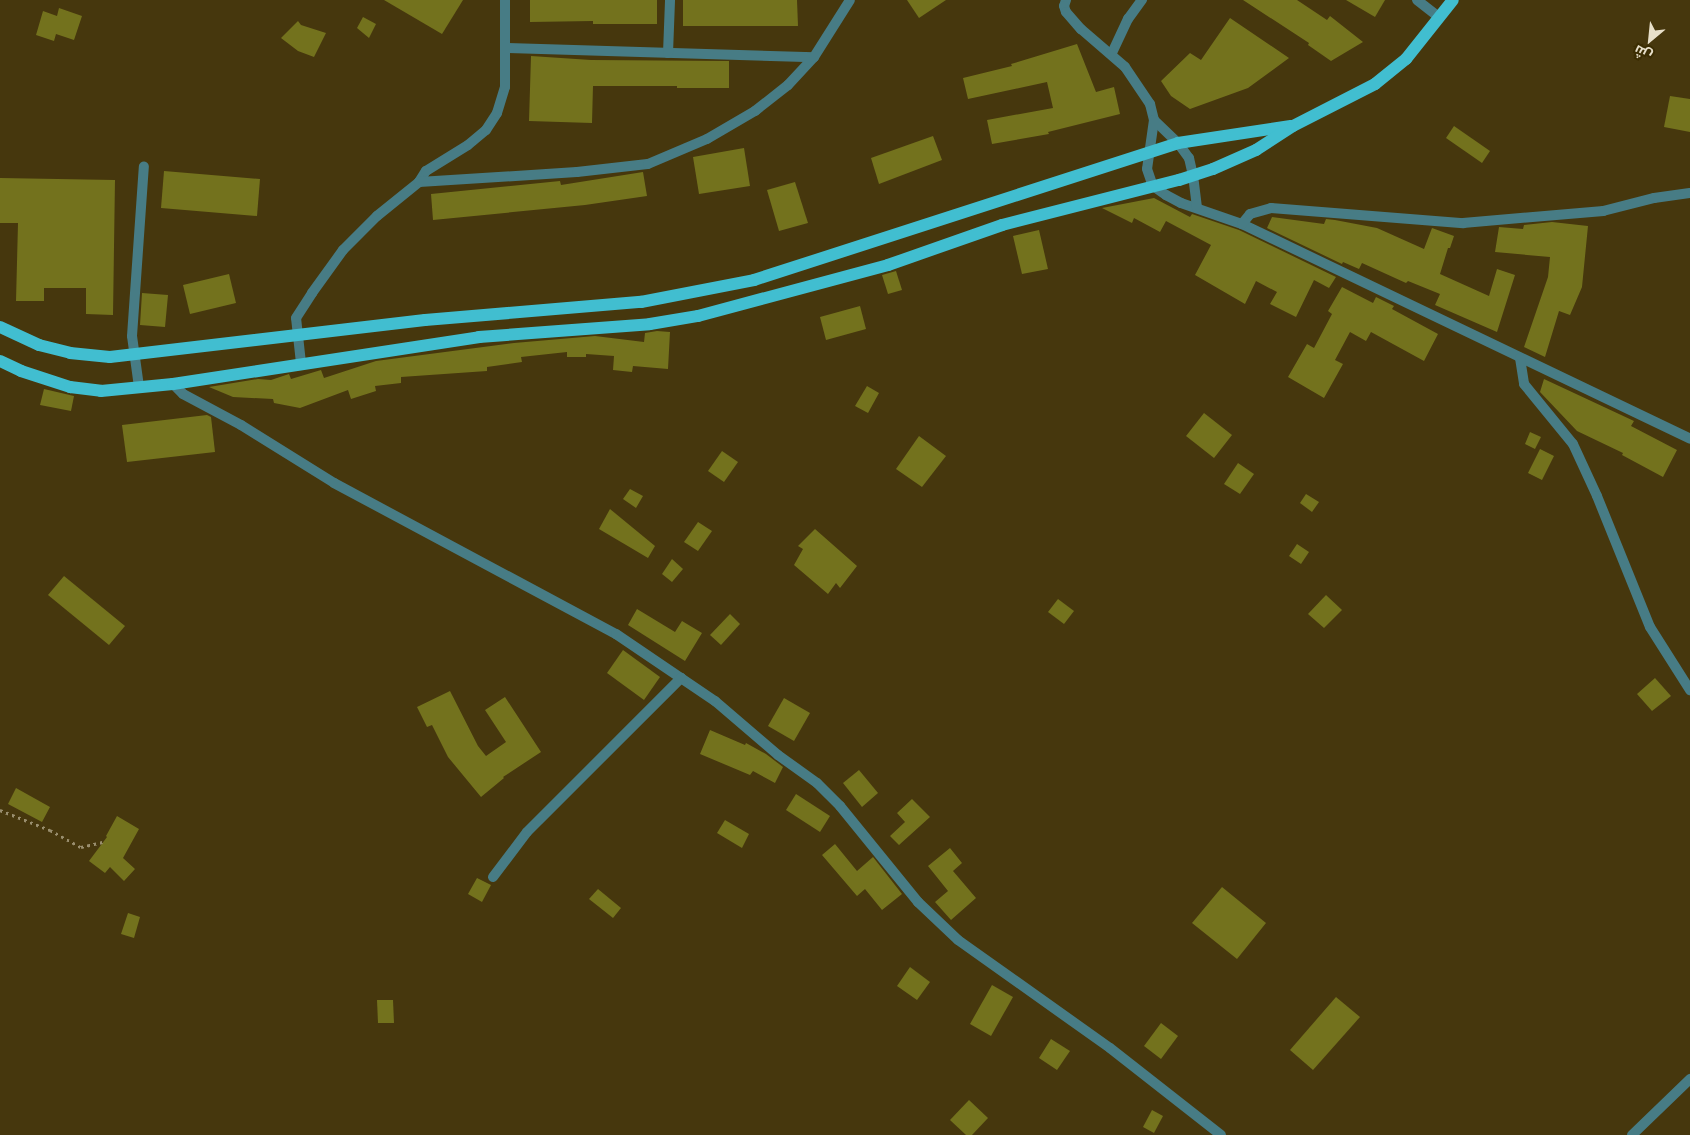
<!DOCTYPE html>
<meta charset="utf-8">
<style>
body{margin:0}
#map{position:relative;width:1690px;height:1135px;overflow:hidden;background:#46370d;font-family:"Asap Condensed",Cairo,sans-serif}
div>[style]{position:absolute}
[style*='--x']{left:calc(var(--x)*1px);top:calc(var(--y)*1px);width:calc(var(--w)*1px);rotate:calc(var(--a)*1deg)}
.building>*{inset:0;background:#73721d}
.path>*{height:2.5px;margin-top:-1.25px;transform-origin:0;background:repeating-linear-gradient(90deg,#998e6e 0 2.5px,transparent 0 6.5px)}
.street>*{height:10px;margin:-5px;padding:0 5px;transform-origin:5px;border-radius:5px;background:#477c85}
.primary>*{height:12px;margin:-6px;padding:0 6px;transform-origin:6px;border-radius:6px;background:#41bed0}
span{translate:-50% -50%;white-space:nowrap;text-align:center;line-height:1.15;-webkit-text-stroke:4.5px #3b2d02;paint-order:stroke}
.north{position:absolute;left:1625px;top:15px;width:50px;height:50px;-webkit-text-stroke:4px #3b2d02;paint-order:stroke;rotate:208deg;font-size:14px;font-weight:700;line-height:20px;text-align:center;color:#e7dfc9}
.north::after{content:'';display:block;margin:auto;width:18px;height:22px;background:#e7dfc9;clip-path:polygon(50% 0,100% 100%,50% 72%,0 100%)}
</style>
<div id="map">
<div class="building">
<i style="clip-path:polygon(384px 0,463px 0,442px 34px)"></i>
<i style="clip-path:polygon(530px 0,657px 0,657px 24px,593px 24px,593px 21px,530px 22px)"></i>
<i style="clip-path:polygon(683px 0,797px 0,798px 26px,683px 26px)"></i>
<i style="clip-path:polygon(907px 0,946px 0,919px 18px)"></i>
<i style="clip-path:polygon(1243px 0,1297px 0,1327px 20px,1330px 16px,1363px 42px,1331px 61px,1308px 45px,1309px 43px)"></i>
<i style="clip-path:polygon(1346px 0,1385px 0,1375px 17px)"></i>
<i style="clip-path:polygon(59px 8px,82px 16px,74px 40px,56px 34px,54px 41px,36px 35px,43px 11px,57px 16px)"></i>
<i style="clip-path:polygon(363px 17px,376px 24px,369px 38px,357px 28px)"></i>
<i style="clip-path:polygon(1230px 18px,1289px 58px,1248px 88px,1190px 109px,1171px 96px,1161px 81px,1190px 53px,1201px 60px)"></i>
<i style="clip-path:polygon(298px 21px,301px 25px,326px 33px,314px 57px,298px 51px,281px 38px)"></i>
<i style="clip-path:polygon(1077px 44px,1096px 92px,1114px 87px,1120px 114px,1048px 132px,1049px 134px,992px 144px,987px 120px,1053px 108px,1047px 82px,968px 99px,963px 78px,1012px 66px,1011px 64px)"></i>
<i style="clip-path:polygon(531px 56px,591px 60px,729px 61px,729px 88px,677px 88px,677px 86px,593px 86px,592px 123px,529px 121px)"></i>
<i style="clip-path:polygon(1670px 96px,1690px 99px,1690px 132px,1664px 127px)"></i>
<i style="clip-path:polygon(1454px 126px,1490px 151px,1482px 163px,1446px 138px)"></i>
<i style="clip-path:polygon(933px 136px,942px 160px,879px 184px,871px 158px)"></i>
<i style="clip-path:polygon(744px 148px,750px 186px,699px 194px,693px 157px)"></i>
<i style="clip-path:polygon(164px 171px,260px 179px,257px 216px,161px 208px)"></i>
<i style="clip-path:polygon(643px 172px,647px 196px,585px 205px,433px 220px,431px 194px,560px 181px,561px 185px)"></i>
<i style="clip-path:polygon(0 178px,115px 180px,113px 315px,86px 314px,86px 288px,44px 288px,44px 301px,16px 301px,18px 223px,0 223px)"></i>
<i style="clip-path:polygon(795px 182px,808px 223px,779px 231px,767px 190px)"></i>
<i style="clip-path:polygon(1154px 198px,1190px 217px,1192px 214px,1239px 230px,1336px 277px,1329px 288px,1314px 280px,1296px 317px,1270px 304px,1277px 292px,1256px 281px,1245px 304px,1195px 275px,1211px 245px,1166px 221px,1160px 232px,1134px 218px,1132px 223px,1102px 208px)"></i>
<i style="clip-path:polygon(1272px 217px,1324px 224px,1326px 219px,1335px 220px,1377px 228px,1424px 249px,1432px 228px,1454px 236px,1450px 248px,1448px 248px,1440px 274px,1489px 296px,1497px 269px,1515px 275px,1497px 332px,1435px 305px,1440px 294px,1408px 281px,1406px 283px,1362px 263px,1359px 269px,1343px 262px,1342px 264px,1267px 228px)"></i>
<i style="clip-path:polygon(1552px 222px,1588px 226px,1582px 287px,1570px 315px,1559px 311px,1545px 357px,1524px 347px,1548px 277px,1550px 257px,1495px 252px,1499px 227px,1523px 229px,1524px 225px)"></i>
<i style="clip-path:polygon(1039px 230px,1048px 269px,1022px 274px,1013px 236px)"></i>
<i style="clip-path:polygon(896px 271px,902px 290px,888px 294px,882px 275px)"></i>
<i style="clip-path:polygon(229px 274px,236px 303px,190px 314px,183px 285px)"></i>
<i style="clip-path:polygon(1342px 287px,1373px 303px,1376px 297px,1394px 306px,1392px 309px,1438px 334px,1424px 361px,1371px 332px,1366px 341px,1350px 332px,1335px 360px,1343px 364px,1324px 398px,1288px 377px,1307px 344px,1314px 348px,1332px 314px,1328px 311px)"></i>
<i style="clip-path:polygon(142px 293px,168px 295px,165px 327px,140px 325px)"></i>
<i style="clip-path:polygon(860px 306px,866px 329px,826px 340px,820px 317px)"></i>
<i style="clip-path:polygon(657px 331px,670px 332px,668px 369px,633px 366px,632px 372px,613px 370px,614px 356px,586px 354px,586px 357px,567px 357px,567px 352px,521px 357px,522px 362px,487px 367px,487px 371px,401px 377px,401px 383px,375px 386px,376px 391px,351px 399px,348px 390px,300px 408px,274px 403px,273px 399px,233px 397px,209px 387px,258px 379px,271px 380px,289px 374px,291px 379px,321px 370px,324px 378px,376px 361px,514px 343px,595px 336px,644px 342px,645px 333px)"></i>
<i style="clip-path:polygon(1544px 379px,1634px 421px,1631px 426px,1677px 450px,1663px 477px,1622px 455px,1623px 453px,1577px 431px,1540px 392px)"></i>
<i style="clip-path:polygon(867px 386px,879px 393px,868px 413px,855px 406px)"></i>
<i style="clip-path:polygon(44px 389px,74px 396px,71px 411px,40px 405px)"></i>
<i style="clip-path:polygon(1204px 413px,1232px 435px,1214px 458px,1186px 436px)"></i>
<i style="clip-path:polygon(207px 415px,211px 417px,215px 452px,127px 462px,122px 425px)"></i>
<i style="clip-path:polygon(1530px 432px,1541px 437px,1535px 449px,1525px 444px)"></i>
<i style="clip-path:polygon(919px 436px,946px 456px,922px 487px,896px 469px)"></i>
<i style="clip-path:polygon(1540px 449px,1554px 456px,1542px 480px,1528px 473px)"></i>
<i style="clip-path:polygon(722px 451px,738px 462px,724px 482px,708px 471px)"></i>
<i style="clip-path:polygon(1238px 463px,1254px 474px,1240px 494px,1224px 484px)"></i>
<i style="clip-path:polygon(630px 489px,643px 496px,636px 508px,623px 499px)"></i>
<i style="clip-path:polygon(1306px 494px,1319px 502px,1312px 512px,1300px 503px)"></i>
<i style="clip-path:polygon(610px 509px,655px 546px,648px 558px,599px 529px)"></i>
<i style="clip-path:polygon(698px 522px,712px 531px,698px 551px,684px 542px)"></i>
<i style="clip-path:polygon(815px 529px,857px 566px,840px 588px,836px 583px,828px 594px,794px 565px,803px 549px,798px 546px)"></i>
<i style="clip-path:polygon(1297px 544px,1309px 552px,1301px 564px,1289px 556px)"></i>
<i style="clip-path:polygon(672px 559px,683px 569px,672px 582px,662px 574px)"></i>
<i style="clip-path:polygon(64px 576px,125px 626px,109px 645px,48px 595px)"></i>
<i style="clip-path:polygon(1326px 595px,1342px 610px,1324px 628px,1308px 614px)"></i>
<i style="clip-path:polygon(1058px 599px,1074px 611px,1064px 624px,1048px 612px)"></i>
<i style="clip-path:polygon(637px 609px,675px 632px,682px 621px,702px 633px,685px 661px,628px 625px)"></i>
<i style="clip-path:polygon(730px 614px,740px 624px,721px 645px,710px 635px)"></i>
<i style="clip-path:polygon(623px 650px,660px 677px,644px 700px,607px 673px)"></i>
<i style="clip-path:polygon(1655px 678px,1671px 696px,1652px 711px,1637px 694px)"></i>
<i style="clip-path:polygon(450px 691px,478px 746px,486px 756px,506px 742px,485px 710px,505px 697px,541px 752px,503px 777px,504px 778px,481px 797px,448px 757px,432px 725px,427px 727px,417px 707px)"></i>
<i style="clip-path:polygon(784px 698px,810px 713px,794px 741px,768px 726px)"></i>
<i style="clip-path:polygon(710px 730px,745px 745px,746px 743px,766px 754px,783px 767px,775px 783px,753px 771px,750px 775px,700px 754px)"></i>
<i style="clip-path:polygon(859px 770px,878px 793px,862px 807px,843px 783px)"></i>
<i style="clip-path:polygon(16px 788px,50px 807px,42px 822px,8px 804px)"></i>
<i style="clip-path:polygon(796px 794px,830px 816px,820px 832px,786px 810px)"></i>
<i style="clip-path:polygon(912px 799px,930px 817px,899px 845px,890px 836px,905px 822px,897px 813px)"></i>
<i style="clip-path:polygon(117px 816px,139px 829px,123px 858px,135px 869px,124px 881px,110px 867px,105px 873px,89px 861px,107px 837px,106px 836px)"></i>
<i style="clip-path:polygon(725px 820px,749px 834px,742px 848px,717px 833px)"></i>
<i style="clip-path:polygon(835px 844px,857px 871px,873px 857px,902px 894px,882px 910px,865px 889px,857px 896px,822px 855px)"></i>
<i style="clip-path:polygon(950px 848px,962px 863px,953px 871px,976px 898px,951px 920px,935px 902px,948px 891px,928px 866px)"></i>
<i style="clip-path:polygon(477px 878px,491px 885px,482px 902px,468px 894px)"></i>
<i style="clip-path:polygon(1222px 887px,1266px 923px,1237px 959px,1192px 923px)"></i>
<i style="clip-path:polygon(598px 889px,621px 908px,613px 918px,589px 899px)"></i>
<i style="clip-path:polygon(128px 913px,140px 917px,134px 938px,121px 934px)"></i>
<i style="clip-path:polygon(910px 967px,930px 982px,917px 1000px,897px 986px)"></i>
<i style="clip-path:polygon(992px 985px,1013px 997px,991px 1036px,970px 1024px)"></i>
<i style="clip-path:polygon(1336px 997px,1360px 1017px,1313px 1070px,1290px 1050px)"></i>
<i style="clip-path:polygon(377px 1000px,393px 1000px,394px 1023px,378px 1023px)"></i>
<i style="clip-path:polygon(1161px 1023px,1178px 1036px,1161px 1059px,1144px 1046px)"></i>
<i style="clip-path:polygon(1051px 1039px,1070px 1051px,1057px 1070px,1039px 1058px)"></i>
<i style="clip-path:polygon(969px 1100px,988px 1118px,972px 1135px,966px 1135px,950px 1120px)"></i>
<i style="clip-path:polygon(1152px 1110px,1163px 1116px,1154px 1133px,1143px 1127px)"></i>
</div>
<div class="path">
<i style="--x:0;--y:810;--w:54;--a:21.8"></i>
<i style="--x:50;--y:830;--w:35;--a:29"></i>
<i style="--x:81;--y:847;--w:22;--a:-13"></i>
</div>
<div class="street">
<i style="--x:1066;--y:0;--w:6;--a:108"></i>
<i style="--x:1064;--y:6;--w:6;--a:72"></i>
<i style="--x:1066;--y:12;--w:23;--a:49"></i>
<i style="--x:1081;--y:29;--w:58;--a:40.8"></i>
<i style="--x:1125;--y:67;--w:45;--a:56"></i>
<i style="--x:1150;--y:104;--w:16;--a:76"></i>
<i style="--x:1154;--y:120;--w:49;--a:98.1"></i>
<i style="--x:1147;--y:169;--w:18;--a:71"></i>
<i style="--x:1153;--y:186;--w:16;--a:35"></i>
<i style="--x:1166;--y:195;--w:17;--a:28"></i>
<i style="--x:1181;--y:203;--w:65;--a:19"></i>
<i style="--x:1242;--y:224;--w:497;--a:25.6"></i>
<i style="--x:1417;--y:0;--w:28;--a:38"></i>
<i style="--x:505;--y:48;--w:309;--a:1.7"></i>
<i style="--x:668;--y:53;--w:53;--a:-87.8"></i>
<i style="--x:1112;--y:53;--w:38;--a:-65"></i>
<i style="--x:1128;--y:19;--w:24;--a:-54"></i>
<i style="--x:1154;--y:120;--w:33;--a:44"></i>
<i style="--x:1178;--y:143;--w:19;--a:54"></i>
<i style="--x:1189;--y:158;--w:17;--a:77"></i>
<i style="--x:1193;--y:175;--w:33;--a:83"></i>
<i style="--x:419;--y:182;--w:13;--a:-58"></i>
<i style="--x:426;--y:171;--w:49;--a:-31.8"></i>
<i style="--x:468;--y:145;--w:23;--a:-40"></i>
<i style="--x:486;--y:130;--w:20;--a:-57"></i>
<i style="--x:497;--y:113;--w:27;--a:-73"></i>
<i style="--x:505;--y:87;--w:87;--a:-90"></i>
<i style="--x:1242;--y:224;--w:13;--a:-51"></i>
<i style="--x:1250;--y:214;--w:22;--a:-16"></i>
<i style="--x:1271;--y:208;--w:193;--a:4.5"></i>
<i style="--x:1463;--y:223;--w:141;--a:-4.9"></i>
<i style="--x:1603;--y:211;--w:53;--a:-14.3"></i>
<i style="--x:1654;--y:198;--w:36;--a:-8"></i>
<i style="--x:1520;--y:358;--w:26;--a:81"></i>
<i style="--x:1524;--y:384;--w:77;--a:50.8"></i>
<i style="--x:1573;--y:444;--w:57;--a:65.2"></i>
<i style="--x:1597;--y:496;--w:141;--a:68"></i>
<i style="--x:1650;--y:627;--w:75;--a:57.6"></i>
<i style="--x:301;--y:363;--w:45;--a:-96.3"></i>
<i style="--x:296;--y:318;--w:30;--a:-57"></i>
<i style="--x:312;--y:293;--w:53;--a:-54.2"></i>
<i style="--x:343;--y:250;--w:48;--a:-45"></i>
<i style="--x:377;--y:216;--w:54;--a:-39"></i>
<i style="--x:419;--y:182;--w:158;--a:-3.6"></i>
<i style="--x:577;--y:172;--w:71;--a:-6.4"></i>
<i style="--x:648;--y:164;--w:64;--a:-23"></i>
<i style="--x:707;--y:139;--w:56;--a:-30.3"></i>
<i style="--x:755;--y:111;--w:42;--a:-38.2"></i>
<i style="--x:788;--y:85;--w:38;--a:-47"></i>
<i style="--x:814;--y:57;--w:67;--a:-57.7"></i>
<i style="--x:173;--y:384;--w:14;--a:45"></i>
<i style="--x:183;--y:394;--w:66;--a:28.1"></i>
<i style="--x:241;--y:425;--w:110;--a:31.9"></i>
<i style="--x:334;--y:483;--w:320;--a:28.2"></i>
<i style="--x:616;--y:634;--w:120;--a:34.1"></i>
<i style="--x:715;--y:701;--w:83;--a:40.6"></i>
<i style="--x:778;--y:755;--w:48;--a:35.7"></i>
<i style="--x:817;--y:783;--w:33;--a:45"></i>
<i style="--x:840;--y:806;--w:124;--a:50.9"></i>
<i style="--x:918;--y:902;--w:55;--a:43.5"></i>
<i style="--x:958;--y:940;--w:186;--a:35.4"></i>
<i style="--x:1110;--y:1048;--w:141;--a:38.1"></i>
<i style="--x:139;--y:387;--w:51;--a:-97.8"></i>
<i style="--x:132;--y:336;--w:170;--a:-86"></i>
<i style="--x:493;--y:877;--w:56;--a:-52.9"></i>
<i style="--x:527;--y:832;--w:218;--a:-45"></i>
<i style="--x:1632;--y:1135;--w:81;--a:-44"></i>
</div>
<div class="primary">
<i style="--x:0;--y:327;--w:43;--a:24.8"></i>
<i style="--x:39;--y:345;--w:32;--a:14"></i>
<i style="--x:70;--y:353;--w:40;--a:5.7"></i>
<i style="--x:110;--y:357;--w:317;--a:-6.7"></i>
<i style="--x:425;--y:320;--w:217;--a:-4.8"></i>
<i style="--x:641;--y:302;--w:115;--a:-11"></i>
<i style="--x:754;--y:280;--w:446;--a:-17.9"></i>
<i style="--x:1178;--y:143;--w:114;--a:-8.6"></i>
<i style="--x:0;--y:361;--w:23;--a:25"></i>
<i style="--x:21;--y:371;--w:52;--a:18.1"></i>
<i style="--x:70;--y:387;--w:31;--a:7"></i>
<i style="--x:101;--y:391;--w:72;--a:-5.6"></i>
<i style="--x:173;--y:384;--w:310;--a:-8.7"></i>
<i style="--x:479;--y:337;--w:171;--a:-4.3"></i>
<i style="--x:650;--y:324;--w:49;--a:-9.5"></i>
<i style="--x:698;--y:316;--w:197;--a:-15"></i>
<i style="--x:888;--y:265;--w:121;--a:-19.3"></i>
<i style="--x:1002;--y:225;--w:183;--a:-14.3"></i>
<i style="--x:1179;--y:180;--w:36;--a:-18"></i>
<i style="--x:1213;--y:169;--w:47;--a:-23.8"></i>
<i style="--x:1256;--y:150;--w:44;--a:-33"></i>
<i style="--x:1293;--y:126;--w:92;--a:-27.1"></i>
<i style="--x:1375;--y:84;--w:40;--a:-39"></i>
<i style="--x:1406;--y:59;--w:75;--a:-51.5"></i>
</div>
<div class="north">ش</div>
</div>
